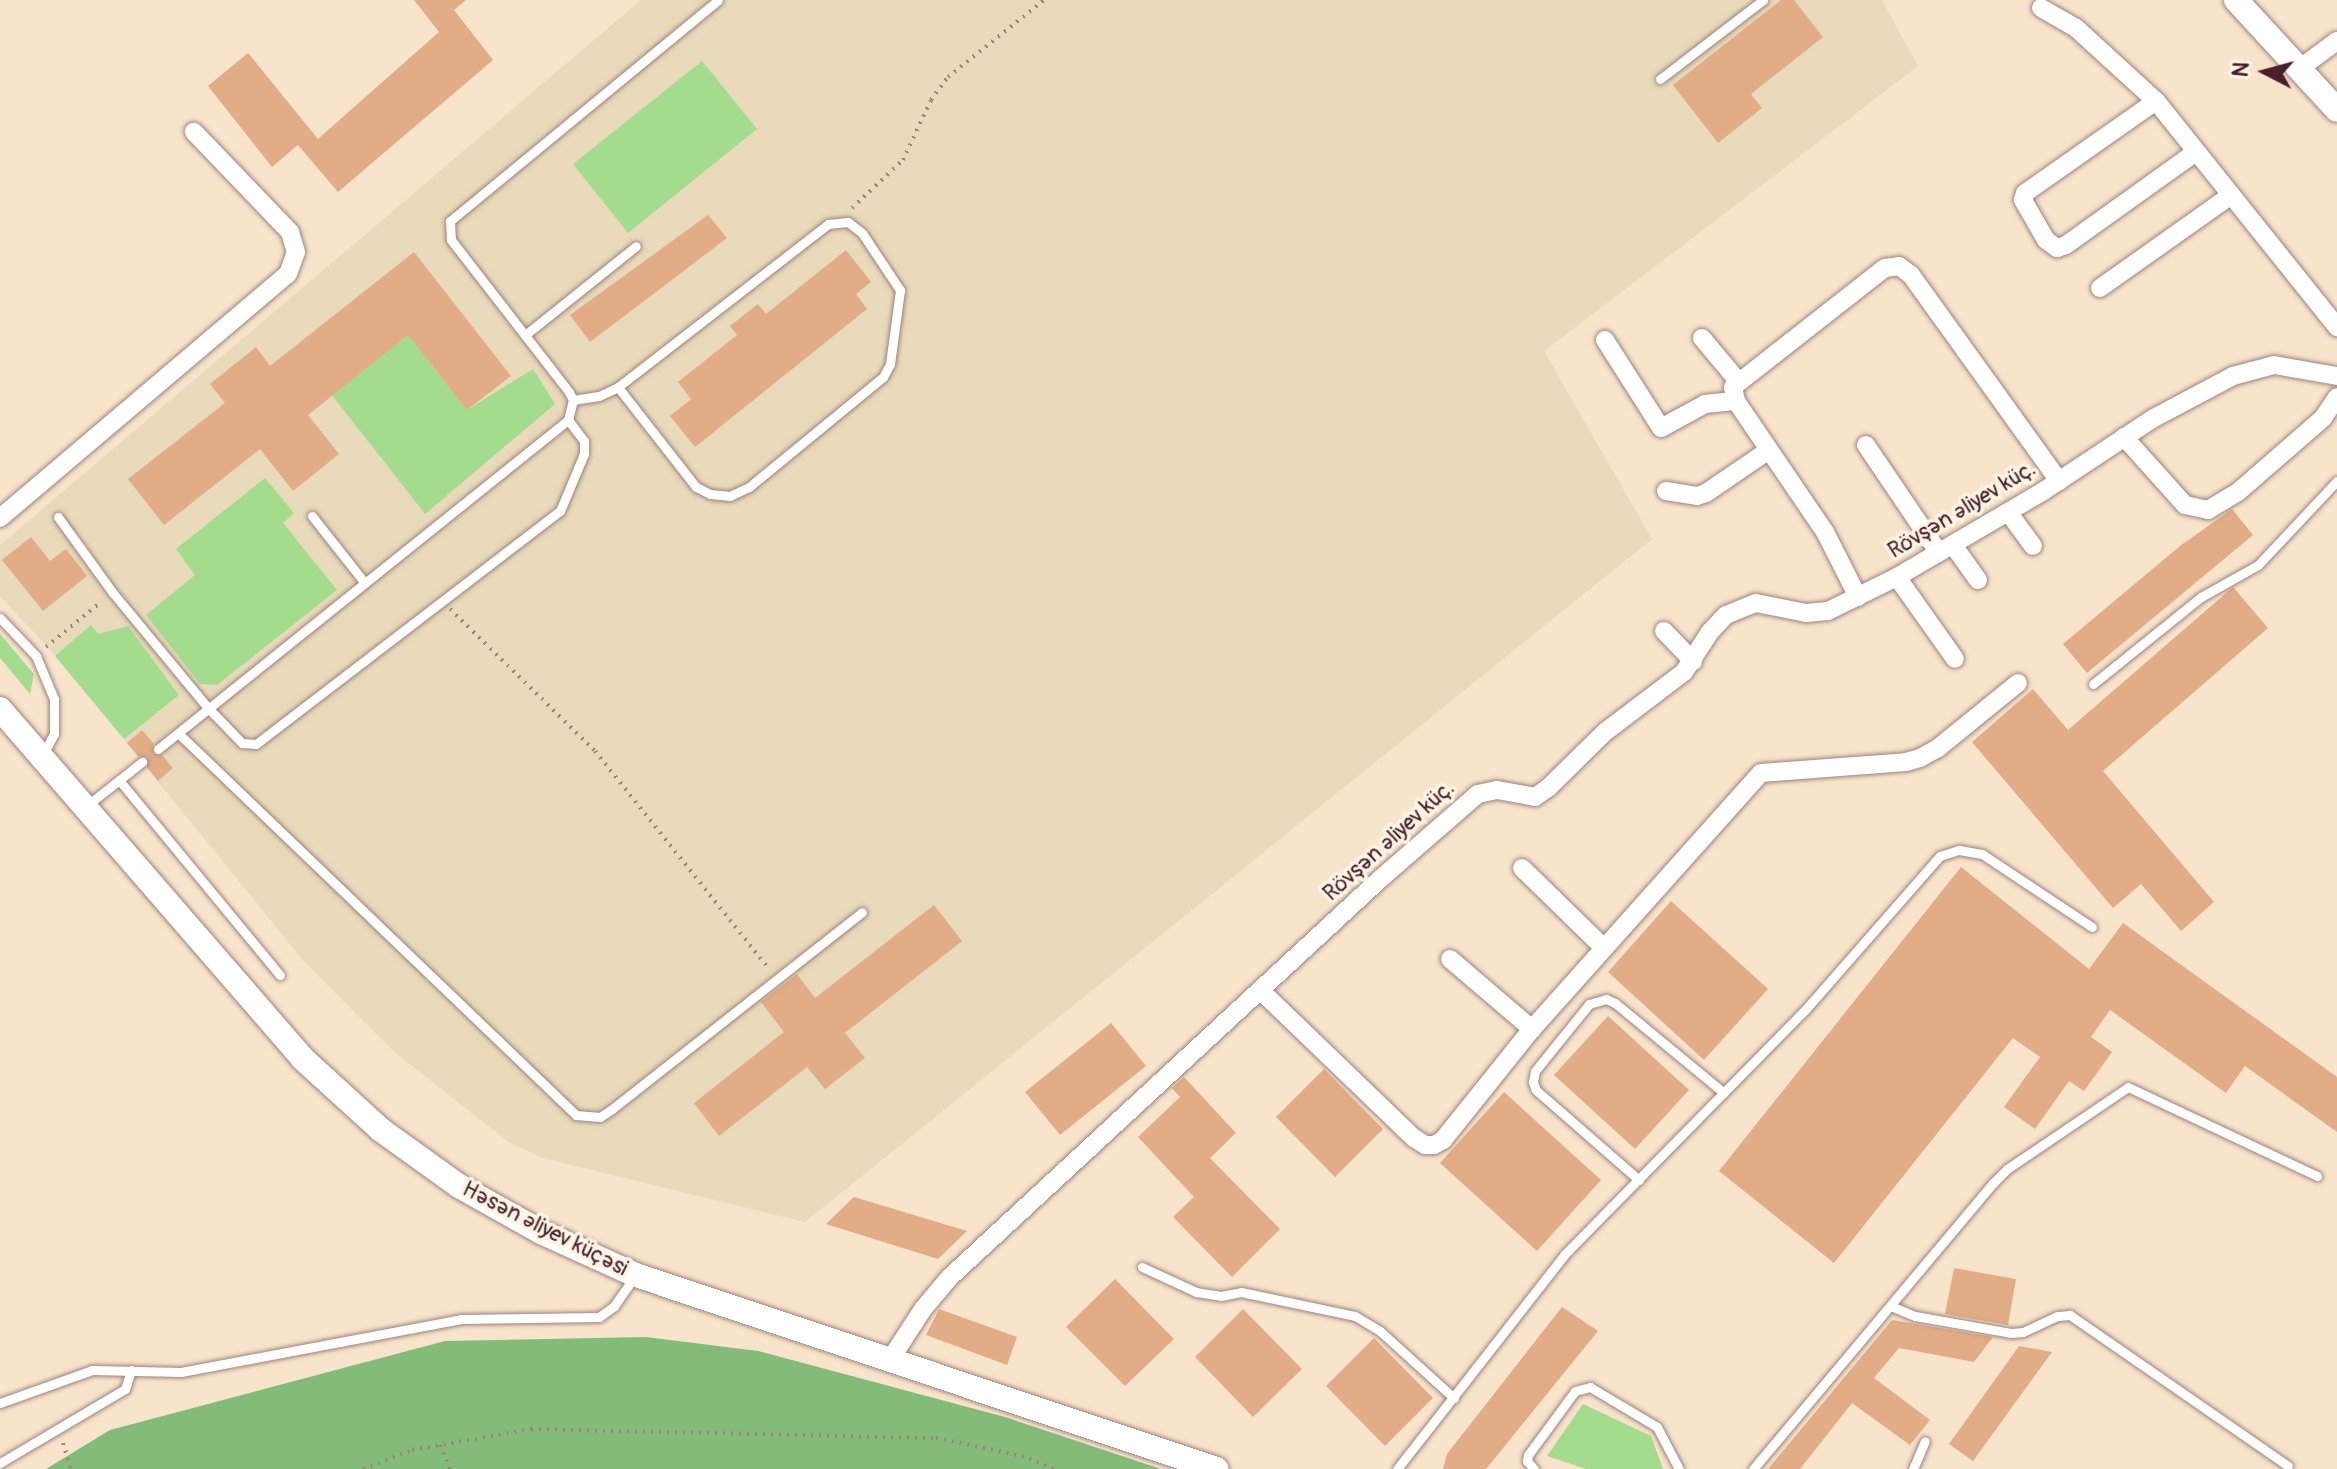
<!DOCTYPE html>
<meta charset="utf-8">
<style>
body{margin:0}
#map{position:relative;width:2337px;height:1469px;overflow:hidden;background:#f7e4cb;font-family:Pangolin,sans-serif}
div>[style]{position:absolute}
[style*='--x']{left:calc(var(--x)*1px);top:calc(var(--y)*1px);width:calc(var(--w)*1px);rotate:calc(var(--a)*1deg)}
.built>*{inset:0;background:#e8daba}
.green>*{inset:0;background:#a4dc8e}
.forest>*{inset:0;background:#83bc79}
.building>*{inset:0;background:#e1ac86}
.path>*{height:4px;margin-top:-2px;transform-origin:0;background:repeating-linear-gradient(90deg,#a0827b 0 2px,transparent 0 8px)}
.roads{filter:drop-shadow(0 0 2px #a0827b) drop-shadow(0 0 2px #a0827b)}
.lane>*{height:9px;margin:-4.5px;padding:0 4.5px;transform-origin:4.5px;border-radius:4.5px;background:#fff}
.street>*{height:18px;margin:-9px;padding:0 9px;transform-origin:9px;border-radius:9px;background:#fff}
.secondary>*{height:24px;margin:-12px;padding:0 12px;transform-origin:12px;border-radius:12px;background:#fff}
span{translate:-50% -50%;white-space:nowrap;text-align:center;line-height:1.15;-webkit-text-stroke:7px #fcf5e5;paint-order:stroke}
.street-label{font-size:22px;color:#4a1f2b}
.north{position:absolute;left:2225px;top:32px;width:80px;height:80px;-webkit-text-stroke:6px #fcf5e5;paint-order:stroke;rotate:276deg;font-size:22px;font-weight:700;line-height:32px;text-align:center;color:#4a1f2b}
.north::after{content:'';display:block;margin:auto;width:28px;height:36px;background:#4a1f2b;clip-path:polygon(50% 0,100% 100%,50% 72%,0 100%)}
</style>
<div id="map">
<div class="built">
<i style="clip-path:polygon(641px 0,1882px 0,1918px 66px,1544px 351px,1652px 539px,805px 1222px,543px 1158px,510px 1143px,393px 1051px,303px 960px,56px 656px,0 596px,0 545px)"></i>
</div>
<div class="green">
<i style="clip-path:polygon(702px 61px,757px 129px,628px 233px,573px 164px)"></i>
<i style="clip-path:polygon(408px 335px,467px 410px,533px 369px,555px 404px,425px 514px,332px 395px)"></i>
<i style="clip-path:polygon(265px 478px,294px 513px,283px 523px,337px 590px,217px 685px,200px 684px,146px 615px,195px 575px,176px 549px)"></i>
<i style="clip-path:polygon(91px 625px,98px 634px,128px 626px,179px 695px,124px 739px,55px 656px)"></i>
<i style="clip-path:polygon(0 634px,34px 674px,30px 694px,0 658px)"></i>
<i style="clip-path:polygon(1583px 1404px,1651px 1436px,1663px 1469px,1586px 1469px,1547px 1456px)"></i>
</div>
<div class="forest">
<i style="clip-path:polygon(646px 1337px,758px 1351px,1005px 1417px,1161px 1469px,46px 1469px,110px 1430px,445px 1341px)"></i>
</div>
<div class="building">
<i style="clip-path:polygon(414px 0,466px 0,454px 10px,493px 60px,338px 192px,298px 145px,272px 167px,208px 86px,248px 53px,318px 139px,439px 32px)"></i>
<i style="clip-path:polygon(1781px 0,1794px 0,1823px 37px,1751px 94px,1762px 108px,1718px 143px,1673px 85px)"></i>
<i style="clip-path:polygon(708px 215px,727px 238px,590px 342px,570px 315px)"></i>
<i style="clip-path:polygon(846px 250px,871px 282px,856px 294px,867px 309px,695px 447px,670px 416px,691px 399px,678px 382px,737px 335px,730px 326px,758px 304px,766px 314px)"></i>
<i style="clip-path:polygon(414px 252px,511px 376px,467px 410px,408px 335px,308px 415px,339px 454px,293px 491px,260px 449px,164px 525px,128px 479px,225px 403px,210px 384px,256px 347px,270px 366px)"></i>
<i style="clip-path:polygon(2232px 509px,2253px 535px,2087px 673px,2063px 644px,2180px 546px)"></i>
<i style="clip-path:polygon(31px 537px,50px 561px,66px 549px,87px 576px,43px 611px,2px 560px)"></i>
<i style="clip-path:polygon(2233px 587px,2268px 628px,2103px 771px,2214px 902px,2181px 931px,2141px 884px,2113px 908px,1972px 742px,2033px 689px,2068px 730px)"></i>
<i style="clip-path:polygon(142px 730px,153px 743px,153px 754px,162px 755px,173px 768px,158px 781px,147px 767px,147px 757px,138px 756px,127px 743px)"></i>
<i style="clip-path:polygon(1961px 867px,2089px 969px,2123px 923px,2337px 1077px,2337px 1132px,2245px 1066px,2226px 1093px,2110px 1010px,2091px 1037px,2112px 1052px,2084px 1091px,2069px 1081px,2035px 1129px,2004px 1107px,2040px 1057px,2013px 1038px,1834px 1263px,1719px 1171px)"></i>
<i style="clip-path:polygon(1671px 901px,1768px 989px,1704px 1060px,1608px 972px)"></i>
<i style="clip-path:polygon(934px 905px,962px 941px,845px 1033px,865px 1058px,825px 1089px,807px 1067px,719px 1136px,694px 1103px,784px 1032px,761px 1002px,797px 974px,815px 998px)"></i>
<i style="clip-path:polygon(1608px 1016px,1689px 1090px,1635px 1149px,1554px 1075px)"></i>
<i style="clip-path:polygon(1111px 1023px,1146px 1066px,1060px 1135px,1025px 1092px)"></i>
<i style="clip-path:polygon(1324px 1069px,1383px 1129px,1335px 1177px,1276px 1117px)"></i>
<i style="clip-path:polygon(1184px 1077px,1236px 1133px,1210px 1158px,1280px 1229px,1232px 1277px,1173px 1217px,1194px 1197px,1138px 1137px,1180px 1097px,1172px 1088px)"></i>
<i style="clip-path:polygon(1504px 1092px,1601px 1180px,1537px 1251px,1440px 1163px)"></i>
<i style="clip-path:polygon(854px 1197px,967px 1231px,938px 1259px,826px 1224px)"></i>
<i style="clip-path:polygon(1954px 1268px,2016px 1279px,2008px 1325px,1945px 1314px)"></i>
<i style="clip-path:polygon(1115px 1279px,1174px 1339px,1125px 1386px,1066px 1327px)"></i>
<i style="clip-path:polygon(1562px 1307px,1598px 1331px,1486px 1469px,1443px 1469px,1447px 1454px)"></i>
<i style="clip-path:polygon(939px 1309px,1017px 1337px,1007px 1365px,926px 1335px)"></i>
<i style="clip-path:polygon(1243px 1309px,1302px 1369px,1253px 1417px,1195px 1357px)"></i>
<i style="clip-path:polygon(1892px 1320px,1993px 1337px,1974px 1362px,1899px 1348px,1874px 1378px,1930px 1420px,1910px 1445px,1852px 1403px,1800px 1469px,1768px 1469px)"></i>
<i style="clip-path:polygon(1374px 1338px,1433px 1398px,1385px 1446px,1326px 1386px)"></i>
<i style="clip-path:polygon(2019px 1346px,2052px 1352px,1973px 1461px,1949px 1444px)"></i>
</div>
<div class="path">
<i style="--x:852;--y:208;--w:70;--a:-43.3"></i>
<i style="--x:903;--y:160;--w:66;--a:-65"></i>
<i style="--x:931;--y:100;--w:29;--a:-54"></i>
<i style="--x:948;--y:77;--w:123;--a:-38.7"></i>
<i style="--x:450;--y:609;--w:203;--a:44.4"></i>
<i style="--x:595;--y:751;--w:280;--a:51.4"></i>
<i style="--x:46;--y:647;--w:71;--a:-39.3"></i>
<i style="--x:63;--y:1443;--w:27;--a:73"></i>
<i style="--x:440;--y:1445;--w:26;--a:67"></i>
<i style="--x:363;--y:1469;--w:53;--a:-21.2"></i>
<i style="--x:412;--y:1450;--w:121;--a:-10"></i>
<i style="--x:531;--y:1429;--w:405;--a:1.3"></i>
<i style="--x:936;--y:1438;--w:88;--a:11.8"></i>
<i style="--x:1022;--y:1456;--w:35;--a:22"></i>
</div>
<div class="roads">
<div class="lane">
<i style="--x:1660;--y:79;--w:130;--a:-37.5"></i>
<i style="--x:525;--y:335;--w:142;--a:-38.7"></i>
<i style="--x:573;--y:400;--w:26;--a:-9"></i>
<i style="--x:599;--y:396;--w:21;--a:-25"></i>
<i style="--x:618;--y:387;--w:266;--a:-37.8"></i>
<i style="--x:828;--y:224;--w:20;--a:-6"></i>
<i style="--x:848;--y:222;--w:18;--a:38"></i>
<i style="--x:862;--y:233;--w:69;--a:56.3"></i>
<i style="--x:900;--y:290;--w:75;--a:97.7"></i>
<i style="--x:890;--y:364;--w:15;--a:118"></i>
<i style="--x:883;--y:377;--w:173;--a:140.6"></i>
<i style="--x:749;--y:487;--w:21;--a:155"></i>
<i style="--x:730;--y:496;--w:20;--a:-174"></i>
<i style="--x:710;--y:494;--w:16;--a:-153"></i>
<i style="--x:696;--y:487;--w:127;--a:-128"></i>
<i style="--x:312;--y:516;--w:85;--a:51.7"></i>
<i style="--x:58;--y:517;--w:94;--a:54.1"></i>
<i style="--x:113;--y:593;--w:149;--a:50.4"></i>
<i style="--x:208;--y:708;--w:49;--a:45.8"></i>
<i style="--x:242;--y:743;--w:14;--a:4"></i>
<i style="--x:256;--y:744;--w:383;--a:-37.5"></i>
<i style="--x:560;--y:511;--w:62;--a:-67.2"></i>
<i style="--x:584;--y:454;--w:13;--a:-90"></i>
<i style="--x:584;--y:441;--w:26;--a:-127"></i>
<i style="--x:0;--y:618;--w:52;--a:46.5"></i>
<i style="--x:36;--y:656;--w:47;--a:67.3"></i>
<i style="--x:54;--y:699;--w:35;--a:90"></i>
<i style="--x:54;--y:734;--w:23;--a:119"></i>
<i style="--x:2093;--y:684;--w:139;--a:-38.9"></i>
<i style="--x:2201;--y:597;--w:65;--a:-29.3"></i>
<i style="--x:2258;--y:565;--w:115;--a:-46.8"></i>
<i style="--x:178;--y:733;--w:552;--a:43.82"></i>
<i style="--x:576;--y:1115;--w:24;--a:5"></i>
<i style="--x:600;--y:1117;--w:14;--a:-34"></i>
<i style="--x:612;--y:1109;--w:318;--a:-38.2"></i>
<i style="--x:158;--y:749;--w:526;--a:-38.74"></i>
<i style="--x:568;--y:420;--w:21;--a:-76"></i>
<i style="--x:573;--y:400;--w:9;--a:-117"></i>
<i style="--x:569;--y:392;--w:192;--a:-127.8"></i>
<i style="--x:451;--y:240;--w:19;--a:-93"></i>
<i style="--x:450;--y:221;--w:347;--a:-39.5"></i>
<i style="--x:119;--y:780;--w:253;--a:50.5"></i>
<i style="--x:85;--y:807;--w:73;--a:-38.3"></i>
<i style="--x:1639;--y:1180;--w:137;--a:-138.9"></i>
<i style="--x:1536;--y:1090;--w:9;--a:-111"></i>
<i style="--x:1533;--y:1082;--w:11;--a:-80"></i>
<i style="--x:1535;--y:1071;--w:86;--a:-51.1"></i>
<i style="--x:1589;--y:1004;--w:18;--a:-16"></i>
<i style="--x:1606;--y:999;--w:10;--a:24"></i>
<i style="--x:1615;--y:1003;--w:141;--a:39.5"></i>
<i style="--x:1142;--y:1267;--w:60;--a:24.8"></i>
<i style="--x:1196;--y:1292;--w:25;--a:9"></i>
<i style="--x:1221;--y:1296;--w:20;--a:-11"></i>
<i style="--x:1241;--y:1292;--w:116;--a:11.9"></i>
<i style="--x:1355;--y:1316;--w:29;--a:31"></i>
<i style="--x:1380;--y:1331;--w:100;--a:42.2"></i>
<i style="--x:1891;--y:1306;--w:26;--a:23"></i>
<i style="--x:1915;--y:1316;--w:97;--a:10"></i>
<i style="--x:2011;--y:1333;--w:12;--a:-5"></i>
<i style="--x:2023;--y:1332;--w:38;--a:-25"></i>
<i style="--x:2058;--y:1316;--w:12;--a:-5"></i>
<i style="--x:2070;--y:1315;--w:265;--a:34.7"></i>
<i style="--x:0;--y:1403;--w:98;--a:-19.7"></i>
<i style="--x:92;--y:1370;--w:89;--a:1.3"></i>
<i style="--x:181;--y:1372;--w:285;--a:-10.7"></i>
<i style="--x:461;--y:1319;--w:138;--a:-0.8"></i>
<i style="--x:599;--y:1317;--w:19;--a:-36"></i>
<i style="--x:614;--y:1306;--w:38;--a:-55"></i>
<i style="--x:0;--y:1463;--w:145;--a:-30.6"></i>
<i style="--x:125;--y:1389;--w:20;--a:-72"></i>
<i style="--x:1397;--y:1469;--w:273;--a:-52"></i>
<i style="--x:1565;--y:1254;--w:342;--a:-45.5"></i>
<i style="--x:1805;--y:1010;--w:205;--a:-48.8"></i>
<i style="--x:1940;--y:856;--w:20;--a:-18"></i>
<i style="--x:1959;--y:850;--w:23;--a:10"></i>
<i style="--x:1982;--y:854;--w:132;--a:33.6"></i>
<i style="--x:1534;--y:1469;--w:11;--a:-131"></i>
<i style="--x:1527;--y:1461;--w:6;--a:-81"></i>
<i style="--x:1528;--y:1455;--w:79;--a:-53.7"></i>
<i style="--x:1575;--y:1391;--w:16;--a:-15"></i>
<i style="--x:1590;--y:1387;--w:78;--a:30.8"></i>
<i style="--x:1657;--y:1427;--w:47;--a:62.4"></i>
<i style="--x:1753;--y:1469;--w:373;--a:-50"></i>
<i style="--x:1993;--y:1183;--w:20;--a:-45"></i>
<i style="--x:2007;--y:1169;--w:146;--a:-34.1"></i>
<i style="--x:2128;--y:1087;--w:209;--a:25.2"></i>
<i style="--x:1913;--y:1469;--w:30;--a:-67"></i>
</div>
<div class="street">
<i style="--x:2041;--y:8;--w:40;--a:29.7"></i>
<i style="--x:2076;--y:28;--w:108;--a:42.4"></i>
<i style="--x:2156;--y:101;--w:290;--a:51.3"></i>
<i style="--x:2299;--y:69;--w:47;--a:-36.4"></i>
<i style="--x:2156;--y:101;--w:160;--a:144.9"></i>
<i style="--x:2025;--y:193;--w:7;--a:106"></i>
<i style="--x:2023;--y:200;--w:46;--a:60.1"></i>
<i style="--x:2046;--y:240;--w:14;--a:36"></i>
<i style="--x:2057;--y:248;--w:9;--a:-18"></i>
<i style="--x:2066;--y:245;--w:160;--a:-35.6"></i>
<i style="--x:2100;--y:288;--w:159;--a:-35.3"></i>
<i style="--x:1702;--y:338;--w:56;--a:50.1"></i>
<i style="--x:1605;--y:340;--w:104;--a:57.5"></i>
<i style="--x:1661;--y:428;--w:50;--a:-28.6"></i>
<i style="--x:1705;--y:404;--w:31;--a:-6"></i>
<i style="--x:2124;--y:437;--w:91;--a:48.1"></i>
<i style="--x:2185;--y:505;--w:24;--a:12"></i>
<i style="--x:2208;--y:510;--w:35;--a:-31"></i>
<i style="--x:2238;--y:492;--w:113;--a:-41"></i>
<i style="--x:2323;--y:418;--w:25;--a:-56"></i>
<i style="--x:1866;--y:445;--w:130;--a:55.9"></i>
<i style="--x:1666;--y:491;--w:31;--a:9"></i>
<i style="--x:1697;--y:496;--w:9;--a:-18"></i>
<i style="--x:1706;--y:493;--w:76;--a:-34.3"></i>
<i style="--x:2008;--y:512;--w:42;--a:53.7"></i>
<i style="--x:0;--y:518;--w:377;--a:-40.3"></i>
<i style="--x:288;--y:274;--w:23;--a:-70"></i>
<i style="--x:296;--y:252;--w:21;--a:-107"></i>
<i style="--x:290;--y:232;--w:139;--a:-133.8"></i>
<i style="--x:1953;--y:545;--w:43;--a:54.5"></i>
<i style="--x:1897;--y:577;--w:100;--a:54.7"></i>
<i style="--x:1858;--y:597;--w:73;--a:-116.9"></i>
<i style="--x:1825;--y:532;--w:158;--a:-124.2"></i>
<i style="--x:1736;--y:401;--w:14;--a:-102"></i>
<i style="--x:1733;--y:387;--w:193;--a:-38.1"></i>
<i style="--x:1885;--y:268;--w:14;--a:-8"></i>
<i style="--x:1899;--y:266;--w:15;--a:37"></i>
<i style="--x:1911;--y:275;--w:254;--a:54.3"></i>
<i style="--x:1664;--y:631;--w:42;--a:46"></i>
<i style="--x:1522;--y:868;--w:113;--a:44.3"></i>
<i style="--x:1450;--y:959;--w:108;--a:40.5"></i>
<i style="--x:1260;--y:990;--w:214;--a:43.9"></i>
<i style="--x:1414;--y:1138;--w:13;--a:32"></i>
<i style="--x:1425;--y:1145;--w:9;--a:0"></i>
<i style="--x:1434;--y:1145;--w:10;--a:-29"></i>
<i style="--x:1443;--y:1140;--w:142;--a:-51.3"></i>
<i style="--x:1532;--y:1029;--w:343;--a:-48.2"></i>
<i style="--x:1761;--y:773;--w:145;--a:-4.3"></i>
<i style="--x:1906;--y:762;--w:15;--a:-16"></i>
<i style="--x:1920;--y:758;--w:21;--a:-29"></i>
<i style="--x:1938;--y:748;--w:103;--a:-39.1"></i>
<i style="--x:890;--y:1360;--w:61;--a:-57.1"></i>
<i style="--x:923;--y:1309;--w:42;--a:-49.8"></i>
<i style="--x:950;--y:1277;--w:585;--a:-42.78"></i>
<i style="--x:1379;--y:880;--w:131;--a:-41"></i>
<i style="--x:1478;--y:794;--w:19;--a:-12"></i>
<i style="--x:1497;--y:790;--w:39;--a:10"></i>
<i style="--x:1535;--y:797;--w:16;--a:-35"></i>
<i style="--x:1548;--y:788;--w:80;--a:-44.5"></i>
<i style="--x:1605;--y:732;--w:99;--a:-37.2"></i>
<i style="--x:1684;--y:672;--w:48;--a:-57"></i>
<i style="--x:1710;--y:632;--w:23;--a:-47"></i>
<i style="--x:1726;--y:615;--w:32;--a:-22"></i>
<i style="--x:1756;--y:603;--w:51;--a:11.3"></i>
<i style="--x:1806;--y:613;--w:22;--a:-5"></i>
<i style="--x:1828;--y:611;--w:77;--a:-26.2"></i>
<i style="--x:1897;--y:577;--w:168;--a:-30.4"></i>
<i style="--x:2042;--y:492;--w:134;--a:-33.5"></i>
<i style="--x:2154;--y:418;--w:89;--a:-28"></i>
<i style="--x:2233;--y:376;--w:42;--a:-15"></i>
<i style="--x:2274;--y:365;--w:64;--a:9.9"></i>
</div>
<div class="secondary">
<i style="--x:2236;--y:0;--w:149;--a:47.4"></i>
<i style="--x:0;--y:709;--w:462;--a:49.1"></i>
<i style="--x:302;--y:1058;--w:107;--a:42.3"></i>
<i style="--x:381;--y:1130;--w:96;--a:35.7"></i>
<i style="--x:459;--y:1186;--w:94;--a:29.3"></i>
<i style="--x:541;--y:1232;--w:104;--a:24.4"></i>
<i style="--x:636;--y:1275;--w:612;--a:18.49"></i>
</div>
</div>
<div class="street-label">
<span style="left:1962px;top:510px;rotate:-31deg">Rövşən Əliyev küç.</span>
<span style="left:1389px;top:841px;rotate:-42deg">Rövşən Əliyev küç.</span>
<span style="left:545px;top:1229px;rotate:27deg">Həsən Əliyev küçəsi</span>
</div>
<div class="north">N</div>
</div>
